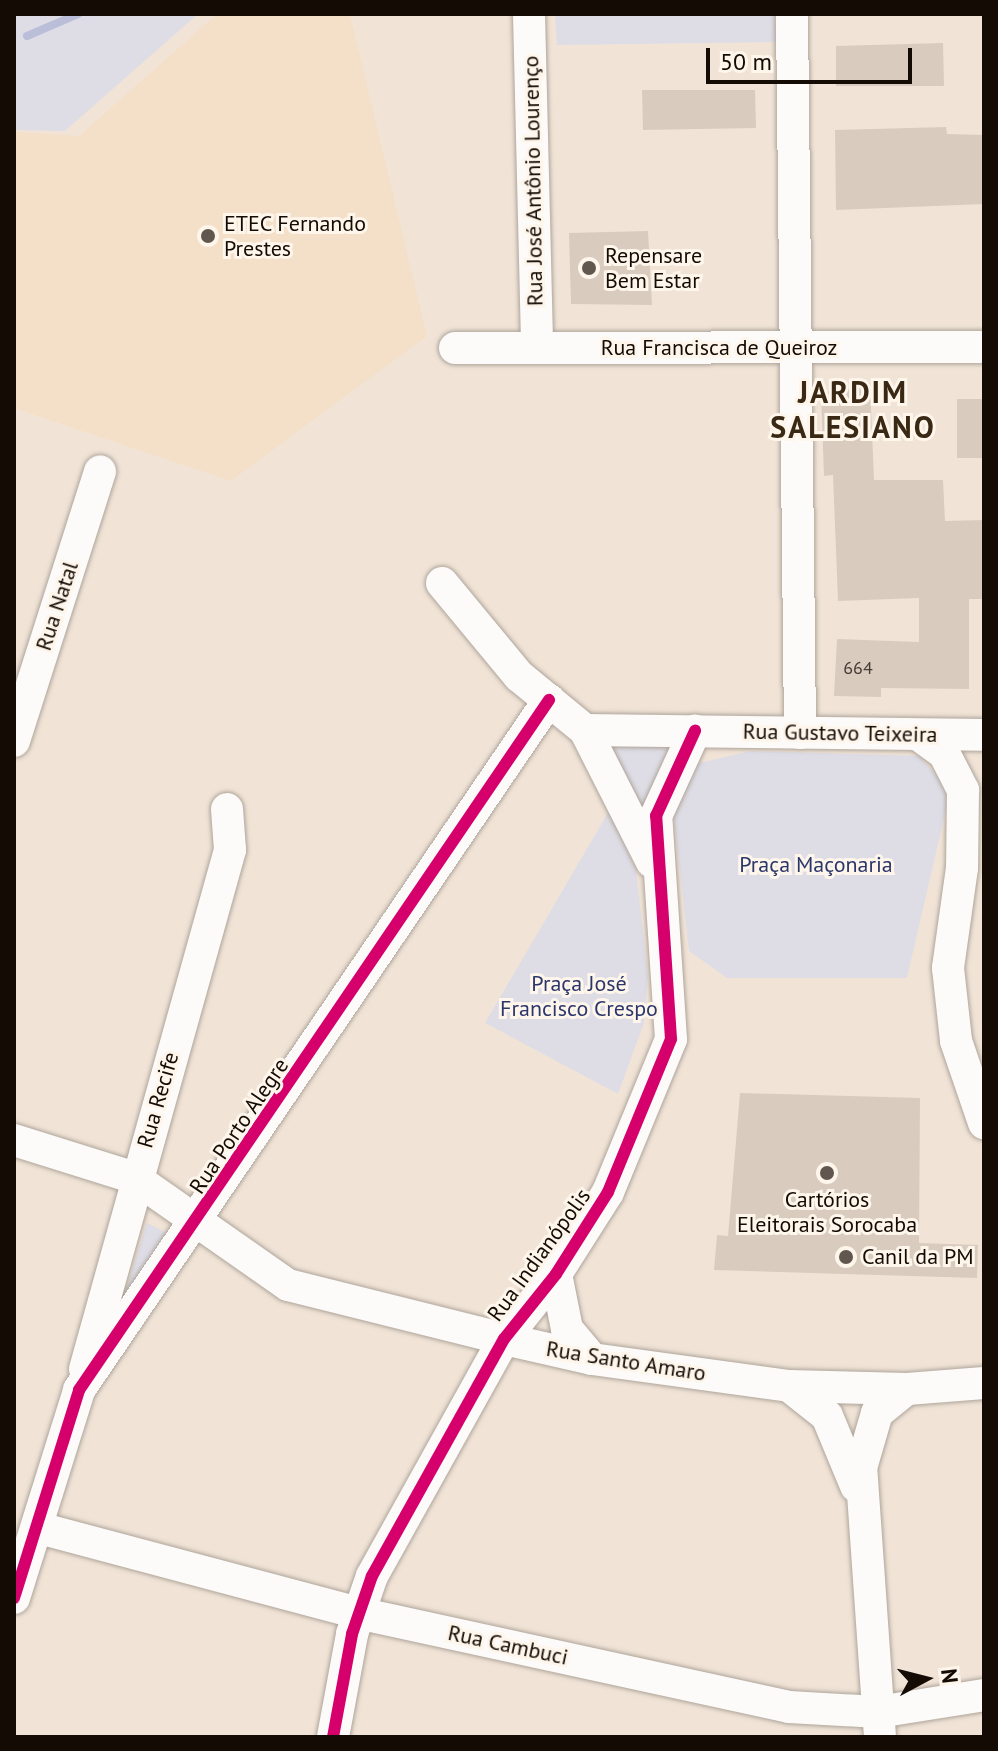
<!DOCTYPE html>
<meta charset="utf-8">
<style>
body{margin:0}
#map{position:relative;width:998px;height:1751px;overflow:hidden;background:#f1e4d7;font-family:"PT Sans",sans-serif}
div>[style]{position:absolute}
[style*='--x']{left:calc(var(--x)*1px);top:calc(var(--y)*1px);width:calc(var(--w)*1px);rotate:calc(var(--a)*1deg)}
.built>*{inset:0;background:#f4dfc8}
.green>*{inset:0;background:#dedde6}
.stream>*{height:8px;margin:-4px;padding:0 4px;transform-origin:4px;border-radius:4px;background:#babed8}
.building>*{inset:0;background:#d9ccbf}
.roads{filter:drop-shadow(0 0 2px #afa59b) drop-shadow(0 0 2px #afa59b)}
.minor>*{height:32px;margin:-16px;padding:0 16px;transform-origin:16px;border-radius:16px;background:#fdfbf9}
.cycleway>*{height:12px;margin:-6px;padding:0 6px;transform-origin:6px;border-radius:6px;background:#d6006c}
.dots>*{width:22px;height:22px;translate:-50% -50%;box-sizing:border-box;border:4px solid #fef5eb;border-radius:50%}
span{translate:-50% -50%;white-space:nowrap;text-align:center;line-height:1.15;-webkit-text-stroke:6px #fef5eb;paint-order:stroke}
.number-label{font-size:18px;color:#463c34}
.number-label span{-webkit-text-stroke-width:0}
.street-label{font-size:22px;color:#130b04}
.poi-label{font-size:22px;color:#130b04}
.left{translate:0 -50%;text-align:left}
.park-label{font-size:22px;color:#2b366b}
.district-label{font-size:30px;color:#392813;font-weight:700;letter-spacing:2px}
.frame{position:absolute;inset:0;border:16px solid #130b04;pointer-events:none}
.north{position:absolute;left:886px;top:1639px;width:80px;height:80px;-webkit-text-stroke:6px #fef5eb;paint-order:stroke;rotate:83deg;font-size:22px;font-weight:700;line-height:32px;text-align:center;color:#130b04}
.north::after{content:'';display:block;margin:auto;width:28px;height:36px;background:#130b04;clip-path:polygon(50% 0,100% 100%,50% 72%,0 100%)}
.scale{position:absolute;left:706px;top:48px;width:206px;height:36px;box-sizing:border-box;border:4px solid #130b04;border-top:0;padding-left:10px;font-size:24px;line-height:28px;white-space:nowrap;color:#130b04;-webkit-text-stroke:6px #fef5eb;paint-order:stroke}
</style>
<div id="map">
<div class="built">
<i style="clip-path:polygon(217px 14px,350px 14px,427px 336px,231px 481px,14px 408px,14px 132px,79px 136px)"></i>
</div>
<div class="green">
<i style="clip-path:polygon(14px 14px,198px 14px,65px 131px,14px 130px)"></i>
<i style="clip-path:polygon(555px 14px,774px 14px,777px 42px,557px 45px)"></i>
<i style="clip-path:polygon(603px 746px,672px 747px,640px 813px)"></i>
<i style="clip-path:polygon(751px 751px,919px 756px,940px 779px,948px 801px,907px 978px,727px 978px,689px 951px,674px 817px,695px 764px)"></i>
<i style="clip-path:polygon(609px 811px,636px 870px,648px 976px,644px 1023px,618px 1094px,485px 1023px)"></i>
<i style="clip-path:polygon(147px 1223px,181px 1240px,117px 1318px)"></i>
</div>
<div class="stream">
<i style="--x:27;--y:36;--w:56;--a:-23.3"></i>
</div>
<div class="building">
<i style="clip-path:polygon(943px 43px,944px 86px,836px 86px,836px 46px)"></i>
<i style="clip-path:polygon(642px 90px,755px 90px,756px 128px,643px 130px)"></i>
<i style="clip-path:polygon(946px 127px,947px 134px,984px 135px,984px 204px,836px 210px,835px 130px)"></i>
<i style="clip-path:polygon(648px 231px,652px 305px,571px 304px,569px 233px)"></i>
<i style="clip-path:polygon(870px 383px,874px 480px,943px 480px,945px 521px,984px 520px,984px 599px,969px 599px,969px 689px,881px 688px,881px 697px,834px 696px,837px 639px,919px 642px,919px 598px,838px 601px,833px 475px,824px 476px,821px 393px)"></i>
<i style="clip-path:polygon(957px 399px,984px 399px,984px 458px,957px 458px)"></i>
<i style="clip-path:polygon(740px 1093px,920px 1098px,919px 1243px,978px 1245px,977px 1278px,714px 1270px,717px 1235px,728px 1236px)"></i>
</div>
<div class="roads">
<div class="minor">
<i style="--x:529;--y:14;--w:334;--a:88.6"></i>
<i style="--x:792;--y:14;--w:719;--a:89.36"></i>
<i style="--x:455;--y:348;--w:529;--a:-0.11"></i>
<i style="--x:442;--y:583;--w:121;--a:50.4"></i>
<i style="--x:519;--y:676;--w:85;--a:39.3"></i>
<i style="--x:585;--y:730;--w:148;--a:63.1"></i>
<i style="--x:585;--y:730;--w:399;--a:0.7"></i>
<i style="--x:919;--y:735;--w:31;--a:36"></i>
<i style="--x:944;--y:753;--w:42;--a:62.8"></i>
<i style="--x:963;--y:790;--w:78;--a:90.7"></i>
<i style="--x:962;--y:868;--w:101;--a:98"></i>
<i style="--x:948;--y:968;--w:73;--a:83.7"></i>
<i style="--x:956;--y:1041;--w:87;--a:71.1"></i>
<i style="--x:14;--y:741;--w:283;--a:-72.3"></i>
<i style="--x:14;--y:1140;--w:127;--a:17.4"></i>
<i style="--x:135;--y:1178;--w:187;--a:35"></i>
<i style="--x:288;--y:1285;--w:223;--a:14"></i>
<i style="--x:504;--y:1339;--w:90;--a:12.8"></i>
<i style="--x:592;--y:1359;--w:199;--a:7.8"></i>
<i style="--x:789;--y:1386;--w:118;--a:1.5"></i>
<i style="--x:907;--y:1389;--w:77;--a:-4.5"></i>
<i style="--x:556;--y:1274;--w:56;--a:78.7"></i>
<i style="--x:567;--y:1329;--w:39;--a:50"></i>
<i style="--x:85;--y:1369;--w:539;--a:-74.39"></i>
<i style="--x:230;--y:850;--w:41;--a:-94.2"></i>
<i style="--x:789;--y:1386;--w:48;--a:38.3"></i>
<i style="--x:827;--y:1416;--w:76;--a:67.5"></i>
<i style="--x:39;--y:1528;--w:330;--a:14.9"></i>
<i style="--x:358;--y:1613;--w:441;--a:12.3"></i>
<i style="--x:789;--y:1707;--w:89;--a:3.2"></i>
<i style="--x:878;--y:1712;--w:107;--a:-9.1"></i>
<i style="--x:14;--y:1598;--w:218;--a:-72.6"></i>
<i style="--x:79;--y:1390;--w:835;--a:-55.74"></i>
<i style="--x:333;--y:1737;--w:105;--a:-79.5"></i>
<i style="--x:352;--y:1634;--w:61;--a:-71"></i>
<i style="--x:372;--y:1576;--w:271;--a:-60.9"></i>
<i style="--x:504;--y:1339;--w:83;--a:-51.3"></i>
<i style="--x:556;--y:1274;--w:97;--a:-57.6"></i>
<i style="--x:608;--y:1192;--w:165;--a:-67.6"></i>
<i style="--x:671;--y:1039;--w:224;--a:-93.8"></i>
<i style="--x:656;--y:816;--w:94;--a:-65.4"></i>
<i style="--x:880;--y:1737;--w:270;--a:-94"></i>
<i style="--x:861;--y:1468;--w:57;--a:-73.8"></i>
<i style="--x:877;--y:1413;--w:38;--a:-39"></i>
</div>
</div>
<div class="cycleway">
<i style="--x:14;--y:1598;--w:218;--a:-72.6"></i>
<i style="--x:79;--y:1390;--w:835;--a:-55.74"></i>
<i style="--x:333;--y:1737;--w:105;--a:-79.5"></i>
<i style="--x:352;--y:1634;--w:61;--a:-71"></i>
<i style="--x:372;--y:1576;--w:271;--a:-60.9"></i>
<i style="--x:504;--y:1339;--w:83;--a:-51.3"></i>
<i style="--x:556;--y:1274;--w:97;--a:-57.6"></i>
<i style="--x:608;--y:1192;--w:165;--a:-67.6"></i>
<i style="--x:671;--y:1039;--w:224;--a:-93.8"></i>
<i style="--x:656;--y:816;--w:94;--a:-65.4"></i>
</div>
<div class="dots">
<i style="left:208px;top:236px;background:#61574e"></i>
<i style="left:589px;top:268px;background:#61574e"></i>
<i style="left:827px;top:1173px;background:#61574e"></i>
<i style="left:846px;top:1257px;background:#61574e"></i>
</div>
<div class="number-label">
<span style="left:858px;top:668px">664</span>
</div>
<div class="street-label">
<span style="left:533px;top:181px;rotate:-91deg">Rua José Antônio Lourenço</span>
<span style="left:719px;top:348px">Rua Francisca de Queiroz</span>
<span style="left:57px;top:606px;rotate:-72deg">Rua Natal</span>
<span style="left:840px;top:733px;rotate:1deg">Rua Gustavo Teixeira</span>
<span style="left:158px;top:1100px;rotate:-74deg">Rua Recife</span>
<span style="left:239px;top:1126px;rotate:-56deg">Rua Porto Alegre</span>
<span style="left:539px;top:1255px;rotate:-54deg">Rua Indianópolis</span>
<span style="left:626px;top:1361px;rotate:9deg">Rua Santo Amaro</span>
<span style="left:508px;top:1645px;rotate:12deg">Rua Cambuci</span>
</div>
<div class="poi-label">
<span class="left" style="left:224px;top:236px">ETEC Fernando<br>Prestes</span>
<span class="left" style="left:605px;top:268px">Repensare<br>Bem Estar</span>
<span style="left:827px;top:1212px">Cartórios<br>Eleitorais Sorocaba</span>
<span class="left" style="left:862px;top:1257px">Canil da PM</span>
</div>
<div class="park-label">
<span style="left:816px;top:865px">Praça Maçonaria</span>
<span style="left:579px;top:996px">Praça José<br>Francisco Crespo</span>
</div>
<div class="district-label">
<span style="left:853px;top:409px">JARDIM<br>SALESIANO</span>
</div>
<div class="frame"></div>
<div class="north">N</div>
<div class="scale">50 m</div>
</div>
